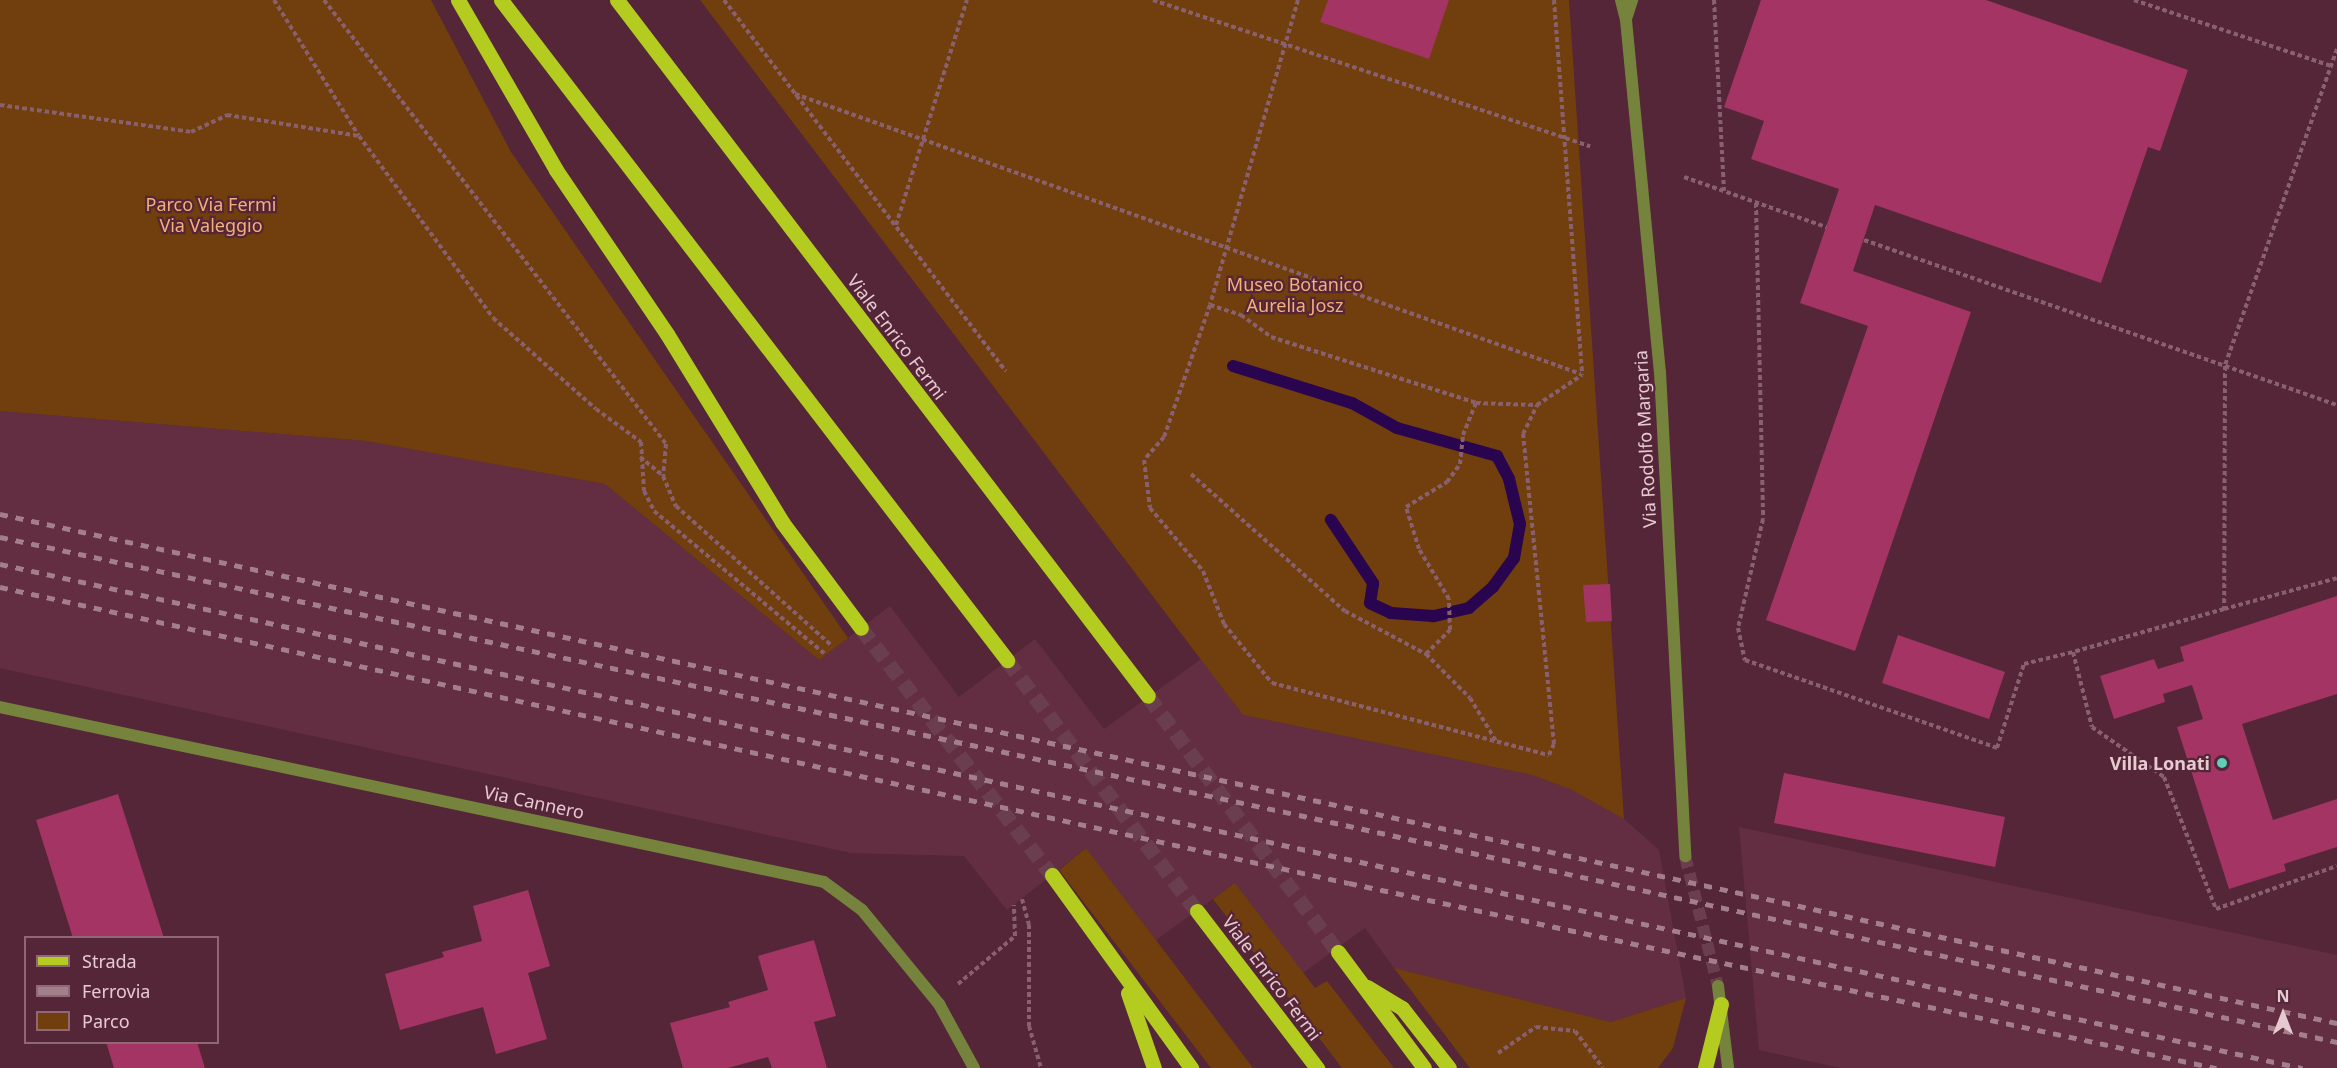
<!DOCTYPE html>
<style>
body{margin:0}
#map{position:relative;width:2337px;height:1068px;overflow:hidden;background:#542637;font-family:"Noto Sans",sans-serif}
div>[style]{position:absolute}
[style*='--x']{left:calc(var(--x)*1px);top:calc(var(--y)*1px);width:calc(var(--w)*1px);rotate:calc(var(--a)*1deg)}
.built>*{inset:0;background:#642e42}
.green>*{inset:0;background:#713e0d}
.stream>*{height:12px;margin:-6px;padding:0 6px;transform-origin:6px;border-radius:6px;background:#29044f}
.building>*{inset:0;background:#a33463}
.minor-tunnel>*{height:12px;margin-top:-6px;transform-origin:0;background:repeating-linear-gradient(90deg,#6a3e4e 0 12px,transparent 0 18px)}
.primary-tunnel>*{height:15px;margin-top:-7.5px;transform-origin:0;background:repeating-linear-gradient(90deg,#6a3e4e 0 15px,transparent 0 23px)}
.path>*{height:4px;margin-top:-2px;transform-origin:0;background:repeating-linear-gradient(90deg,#88606e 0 4.5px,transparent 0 7.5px)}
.service>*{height:12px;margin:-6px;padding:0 6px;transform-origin:6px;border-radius:6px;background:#75833d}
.minor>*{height:12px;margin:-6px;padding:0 6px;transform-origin:6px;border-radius:6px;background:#75833d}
.primary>*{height:15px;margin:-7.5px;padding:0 7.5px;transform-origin:7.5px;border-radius:7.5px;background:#b3cc1f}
.rail>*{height:4.5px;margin-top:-2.25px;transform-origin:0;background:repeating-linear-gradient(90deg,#a37e8b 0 8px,transparent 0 16px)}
.dots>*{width:16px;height:16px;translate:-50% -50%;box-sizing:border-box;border:3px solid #542637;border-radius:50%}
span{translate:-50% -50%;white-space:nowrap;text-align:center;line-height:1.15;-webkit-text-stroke:4.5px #542637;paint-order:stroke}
.park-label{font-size:18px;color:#f5af78}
.street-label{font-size:18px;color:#e7c9d2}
.poi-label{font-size:18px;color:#e7c9d2;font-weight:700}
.right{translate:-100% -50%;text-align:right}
.legend{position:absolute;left:24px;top:936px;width:195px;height:108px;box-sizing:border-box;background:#542637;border:2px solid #8f6775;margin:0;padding:8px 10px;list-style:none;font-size:18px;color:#e7c9d2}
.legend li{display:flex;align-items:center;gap:12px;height:30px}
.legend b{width:30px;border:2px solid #8f6775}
.north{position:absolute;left:2253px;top:984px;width:60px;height:60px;-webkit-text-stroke:4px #542637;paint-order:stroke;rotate:0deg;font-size:16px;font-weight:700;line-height:24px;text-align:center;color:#e7c9d2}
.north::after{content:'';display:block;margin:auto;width:21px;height:27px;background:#e7c9d2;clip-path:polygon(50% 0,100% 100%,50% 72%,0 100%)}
</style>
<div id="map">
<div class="built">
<i style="clip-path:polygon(0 411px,366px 441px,605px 484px,819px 660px,890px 606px,959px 697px,1035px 639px,1104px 729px,1201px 659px,1243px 715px,1532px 775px,1570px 789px,1624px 819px,1659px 850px,1686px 998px,1611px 1022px,1394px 968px,1365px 928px,1303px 973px,1235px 883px,1156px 940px,1086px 848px,1007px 910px,964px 856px,851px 853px,0 668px)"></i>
<i style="clip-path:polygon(1739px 827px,2337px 955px,2337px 1068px,1841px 1068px,1759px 1050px)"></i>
</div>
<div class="green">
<i style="clip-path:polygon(0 0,431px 0,511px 152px,848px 638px,819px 660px,605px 484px,366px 441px,0 411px)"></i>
<i style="clip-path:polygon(700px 0,1569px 0,1624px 819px,1570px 789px,1532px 775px,1243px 715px)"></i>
<i style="clip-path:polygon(1086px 848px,1156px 940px,1253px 1068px,1211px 1068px,1059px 870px)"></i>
<i style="clip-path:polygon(1235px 883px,1315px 988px,1327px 981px,1394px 1068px,1342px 1068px,1213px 899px)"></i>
<i style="clip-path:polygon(1394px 968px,1611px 1022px,1686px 998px,1673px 1048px,1658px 1068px,1470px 1068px)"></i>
</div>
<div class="stream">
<i style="--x:1233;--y:366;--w:125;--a:17.3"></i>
<i style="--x:1352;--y:403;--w:51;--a:29.1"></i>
<i style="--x:1397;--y:428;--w:104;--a:15.6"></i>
<i style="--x:1497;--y:456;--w:26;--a:62"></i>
<i style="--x:1509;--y:479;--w:46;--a:76.3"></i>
<i style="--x:1520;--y:524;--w:35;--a:100"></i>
<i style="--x:1514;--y:558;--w:36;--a:126"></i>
<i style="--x:1493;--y:587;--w:32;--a:139"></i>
<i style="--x:1469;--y:608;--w:37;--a:167"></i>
<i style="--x:1433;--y:616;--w:42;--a:-175.9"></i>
<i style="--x:1391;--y:613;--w:23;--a:-155"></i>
<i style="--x:1370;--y:603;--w:20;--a:-81"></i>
<i style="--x:1373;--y:583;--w:76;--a:-123.7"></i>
</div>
<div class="building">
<i style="clip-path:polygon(1328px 0,1449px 0,1429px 59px,1320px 22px)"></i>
<i style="clip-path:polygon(1761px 0,1986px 0,2188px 70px,2160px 151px,2148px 147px,2101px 283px,1875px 205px,1853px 271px,1971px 312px,1855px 651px,1766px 620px,1868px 326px,1800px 303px,1839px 189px,1751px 159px,1764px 121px,1724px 107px)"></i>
<i style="clip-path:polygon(1610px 584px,1612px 621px,1586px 622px,1583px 585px)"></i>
<i style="clip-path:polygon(2337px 596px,2337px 694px,2242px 724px,2273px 820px,2337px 799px,2337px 847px,2284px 864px,2286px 871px,2229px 889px,2177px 727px,2203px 719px,2192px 685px,2163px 694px,2165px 702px,2114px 719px,2100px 676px,2154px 659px,2158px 669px,2184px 661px,2180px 647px)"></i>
<i style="clip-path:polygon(1898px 635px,2005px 672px,1989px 719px,1882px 683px)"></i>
<i style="clip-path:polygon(1784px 773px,2005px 817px,1995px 867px,1774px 823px)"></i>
<i style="clip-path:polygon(118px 794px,164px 938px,73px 938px,36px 820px)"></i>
<i style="clip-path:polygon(528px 890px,550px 966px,528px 973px,547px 1039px,496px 1054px,483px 1007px,400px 1030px,385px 974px,444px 957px,442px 952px,482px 941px,473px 906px)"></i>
<i style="clip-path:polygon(814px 940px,836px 1016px,814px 1022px,827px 1068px,772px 1068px,768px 1057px,728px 1068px,683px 1068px,670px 1023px,730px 1007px,728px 1002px,768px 990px,758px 956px)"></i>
<i style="clip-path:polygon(106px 1042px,197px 1042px,205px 1068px,114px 1068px)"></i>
</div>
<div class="minor-tunnel">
<i style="--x:1685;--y:856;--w:134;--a:75.8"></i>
</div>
<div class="primary-tunnel">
<i style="--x:861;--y:628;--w:312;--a:52.3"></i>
<i style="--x:1007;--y:660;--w:315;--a:52.9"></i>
<i style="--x:1148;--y:696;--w:319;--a:53.4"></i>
</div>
<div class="path">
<i style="--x:274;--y:0;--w:160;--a:58"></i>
<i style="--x:359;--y:136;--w:226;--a:53.6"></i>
<i style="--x:493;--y:318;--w:137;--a:41.5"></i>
<i style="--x:596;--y:409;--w:56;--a:36.3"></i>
<i style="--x:641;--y:442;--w:49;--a:86.5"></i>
<i style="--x:644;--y:491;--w:22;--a:63"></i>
<i style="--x:654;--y:511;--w:222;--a:39.9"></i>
<i style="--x:324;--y:0;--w:560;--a:52.39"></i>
<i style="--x:666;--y:444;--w:32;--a:95"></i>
<i style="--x:663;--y:476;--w:33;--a:67"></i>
<i style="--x:676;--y:506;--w:210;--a:41.9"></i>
<i style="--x:724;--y:0;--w:466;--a:52.8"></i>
<i style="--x:1153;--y:0;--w:461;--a:18.5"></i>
<i style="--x:1298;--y:0;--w:317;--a:106.1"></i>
<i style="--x:1210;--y:305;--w:140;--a:109.2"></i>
<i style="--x:1164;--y:437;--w:30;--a:131"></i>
<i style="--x:1144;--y:460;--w:48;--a:82.9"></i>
<i style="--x:1150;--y:508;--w:82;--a:49.9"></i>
<i style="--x:1203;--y:571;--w:57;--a:68.4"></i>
<i style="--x:1224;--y:624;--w:76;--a:50.9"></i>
<i style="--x:1272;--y:683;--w:286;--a:14.6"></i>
<i style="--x:1549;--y:755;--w:12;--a:-66"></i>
<i style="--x:1554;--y:744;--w:312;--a:-95.7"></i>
<i style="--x:1523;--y:434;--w:32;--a:-64"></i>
<i style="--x:1537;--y:405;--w:54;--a:-33.7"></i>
<i style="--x:1554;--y:0;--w:376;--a:85.7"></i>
<i style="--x:1714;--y:0;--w:191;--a:87"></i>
<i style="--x:2134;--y:0;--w:208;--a:18.5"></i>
<i style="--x:2337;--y:49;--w:336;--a:109.5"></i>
<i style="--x:2225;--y:366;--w:243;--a:90.2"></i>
<i style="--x:2224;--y:609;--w:117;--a:-15.3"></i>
<i style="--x:795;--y:94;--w:834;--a:19.61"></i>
<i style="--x:0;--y:105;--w:193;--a:8"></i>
<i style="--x:191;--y:132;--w:40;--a:-25"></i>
<i style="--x:227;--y:115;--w:134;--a:9"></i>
<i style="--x:1684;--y:177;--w:151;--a:19.4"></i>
<i style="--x:1756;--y:203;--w:316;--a:88.7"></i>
<i style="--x:1763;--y:519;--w:112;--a:102.9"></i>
<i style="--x:1738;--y:628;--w:33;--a:78"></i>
<i style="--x:1745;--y:660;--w:267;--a:19.2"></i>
<i style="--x:1997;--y:748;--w:88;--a:-72.2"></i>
<i style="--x:2024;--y:664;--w:50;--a:-13.8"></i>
<i style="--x:896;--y:225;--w:236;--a:-72.5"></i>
<i style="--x:1864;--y:240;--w:501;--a:19.23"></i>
<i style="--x:1210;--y:305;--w:33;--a:18"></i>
<i style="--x:1241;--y:315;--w:37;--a:36"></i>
<i style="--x:1271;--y:337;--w:215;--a:17.8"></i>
<i style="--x:640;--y:457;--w:28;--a:39"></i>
<i style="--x:1191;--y:474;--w:206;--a:41.7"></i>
<i style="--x:1345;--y:611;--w:92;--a:28"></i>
<i style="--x:1426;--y:654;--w:62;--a:45"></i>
<i style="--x:1470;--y:698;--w:50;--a:58.8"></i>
<i style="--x:2224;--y:609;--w:157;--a:164.1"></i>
<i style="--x:2073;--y:652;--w:77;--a:75.8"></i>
<i style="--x:2092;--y:727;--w:88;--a:34.8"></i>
<i style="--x:2164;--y:777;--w:142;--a:68.5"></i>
<i style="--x:2216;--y:909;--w:128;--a:-19.6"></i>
<i style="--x:1426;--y:654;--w:34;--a:-45"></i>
<i style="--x:1450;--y:630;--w:31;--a:-92"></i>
<i style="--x:1449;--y:599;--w:58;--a:-121"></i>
<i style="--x:1419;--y:549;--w:44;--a:-107.2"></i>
<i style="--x:1406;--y:507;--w:48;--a:-31.4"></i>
<i style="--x:1447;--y:482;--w:22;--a:-54"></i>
<i style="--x:1460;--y:464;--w:29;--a:-84"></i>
<i style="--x:1463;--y:435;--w:35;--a:-68"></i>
<i style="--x:1476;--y:403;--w:61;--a:1.9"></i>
<i style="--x:1022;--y:899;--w:27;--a:75"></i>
<i style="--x:1029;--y:925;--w:101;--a:90"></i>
<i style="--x:1029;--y:1026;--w:44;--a:74.1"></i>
<i style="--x:958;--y:984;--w:75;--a:-40.1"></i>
<i style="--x:1015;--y:936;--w:31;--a:-92"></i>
<i style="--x:1498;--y:1053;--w:46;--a:-34.4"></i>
<i style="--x:1536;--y:1027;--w:39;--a:6"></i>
<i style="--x:1575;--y:1031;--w:46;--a:52.9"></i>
</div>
<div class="service">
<i style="--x:0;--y:707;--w:842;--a:11.99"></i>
<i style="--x:824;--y:882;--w:47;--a:36.4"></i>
<i style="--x:862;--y:910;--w:122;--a:50.7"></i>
<i style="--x:939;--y:1004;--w:73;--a:61.3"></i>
</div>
<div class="minor">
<i style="--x:1621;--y:0;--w:21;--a:76"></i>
<i style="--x:1626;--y:20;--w:354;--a:84.5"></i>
<i style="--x:1660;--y:372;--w:485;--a:87"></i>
<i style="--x:1626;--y:19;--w:20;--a:-72"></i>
<i style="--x:1718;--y:986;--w:83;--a:83"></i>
</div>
<div class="primary">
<i style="--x:458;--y:0;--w:196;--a:60"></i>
<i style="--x:556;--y:170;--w:198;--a:55.9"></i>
<i style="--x:667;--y:334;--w:220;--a:58.5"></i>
<i style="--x:782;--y:522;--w:132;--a:53.3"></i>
<i style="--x:501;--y:0;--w:832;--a:52.52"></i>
<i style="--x:617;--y:0;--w:875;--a:52.66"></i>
<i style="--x:1052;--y:875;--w:238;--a:54.2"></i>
<i style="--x:1197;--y:911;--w:198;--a:52.6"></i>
<i style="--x:1338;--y:952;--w:144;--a:53.4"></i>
<i style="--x:1367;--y:987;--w:41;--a:31"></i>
<i style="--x:1402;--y:1008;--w:76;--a:51.9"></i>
<i style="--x:1128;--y:993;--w:79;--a:70.9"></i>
<i style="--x:1705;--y:1068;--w:66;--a:-76"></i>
</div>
<div class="rail">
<i style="--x:0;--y:514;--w:2392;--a:12.29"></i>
<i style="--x:0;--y:537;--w:1328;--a:12.08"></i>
<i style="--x:1299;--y:815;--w:1063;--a:12.34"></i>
<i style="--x:0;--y:564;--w:2357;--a:12.35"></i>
<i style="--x:0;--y:587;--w:1381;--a:12.38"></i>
<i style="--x:1349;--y:883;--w:887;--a:12.05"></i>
</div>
<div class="dots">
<i style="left:2222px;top:763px;background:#5eceb8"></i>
</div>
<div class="park-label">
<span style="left:211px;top:215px">Parco Via Fermi<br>Via Valeggio</span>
<span style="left:1295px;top:295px">Museo Botanico<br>Aurelia Josz</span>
</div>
<div class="street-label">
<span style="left:897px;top:337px;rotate:53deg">Viale Enrico Fermi</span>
<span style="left:1645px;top:439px;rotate:-93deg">Via Rodolfo Margaria</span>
<span style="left:534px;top:802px;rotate:12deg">Via Cannero</span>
<span style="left:1272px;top:978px;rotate:53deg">Viale Enrico Fermi</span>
</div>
<div class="poi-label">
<span class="right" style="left:2210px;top:763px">Villa Lonati</span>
</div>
<ul class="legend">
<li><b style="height:8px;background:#b3cc1f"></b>Strada</li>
<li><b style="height:8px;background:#a37e8b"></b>Ferrovia</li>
<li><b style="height:16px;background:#713e0d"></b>Parco</li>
</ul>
<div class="north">N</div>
</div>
